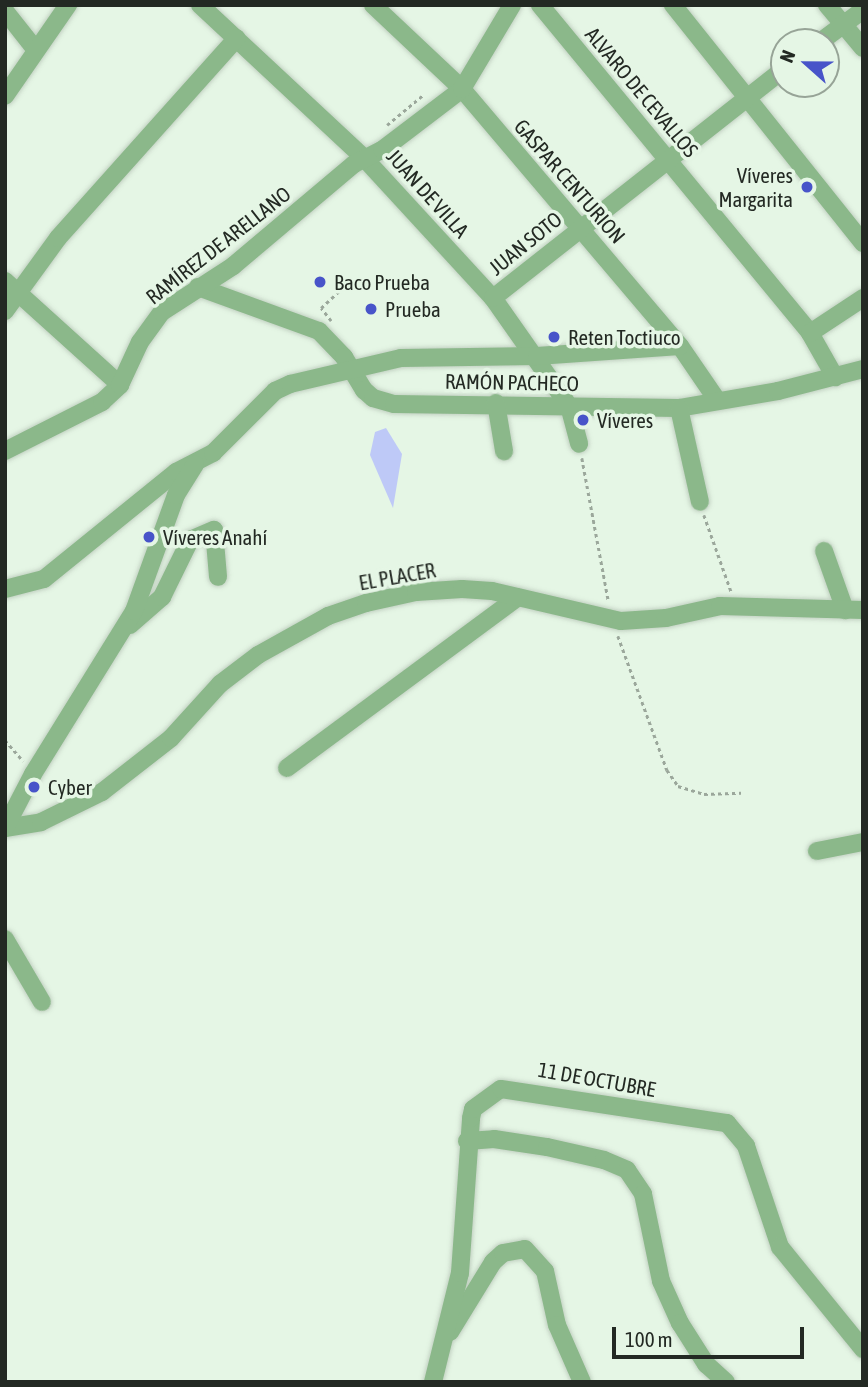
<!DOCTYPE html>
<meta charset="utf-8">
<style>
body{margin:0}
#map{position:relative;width:868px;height:1387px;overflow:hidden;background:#e5f6e5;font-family:"Asap Condensed",sans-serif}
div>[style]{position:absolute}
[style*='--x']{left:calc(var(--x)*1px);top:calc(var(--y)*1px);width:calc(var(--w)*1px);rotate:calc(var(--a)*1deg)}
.green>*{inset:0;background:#bec9f7}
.path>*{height:2.5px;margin-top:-1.25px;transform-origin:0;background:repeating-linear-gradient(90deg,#9ba79b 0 3.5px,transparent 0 7px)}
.roads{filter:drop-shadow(0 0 2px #c2d1c2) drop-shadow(0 0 2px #c2d1c2)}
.minor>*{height:18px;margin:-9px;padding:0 9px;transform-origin:9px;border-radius:9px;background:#8bb88a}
.dots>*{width:19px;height:19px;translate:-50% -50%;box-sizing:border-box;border:4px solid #e5f6e5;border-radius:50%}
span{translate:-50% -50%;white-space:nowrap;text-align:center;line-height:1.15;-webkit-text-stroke:7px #e5f6e5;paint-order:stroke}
.street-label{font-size:21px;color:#232923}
.poi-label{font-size:21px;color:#232923}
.right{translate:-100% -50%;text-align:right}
.left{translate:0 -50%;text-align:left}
.frame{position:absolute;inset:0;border:7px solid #232923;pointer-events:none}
.north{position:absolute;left:770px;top:28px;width:70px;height:70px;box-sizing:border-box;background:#e5f6e5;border:2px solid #97a497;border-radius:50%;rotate:291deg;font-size:19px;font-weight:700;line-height:28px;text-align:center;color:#232923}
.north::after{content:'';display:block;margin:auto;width:24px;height:32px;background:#4854c9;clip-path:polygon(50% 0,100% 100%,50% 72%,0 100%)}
.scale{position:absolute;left:612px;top:1327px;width:192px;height:32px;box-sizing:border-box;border:4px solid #232923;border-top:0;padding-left:9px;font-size:21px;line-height:24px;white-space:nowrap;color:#232923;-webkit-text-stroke:5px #e5f6e5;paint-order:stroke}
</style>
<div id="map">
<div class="green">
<i style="clip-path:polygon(386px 428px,402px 454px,393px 508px,370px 455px,375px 432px)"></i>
</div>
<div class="path">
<i style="--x:387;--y:125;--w:47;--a:-39.8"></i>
<i style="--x:331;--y:321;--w:16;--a:-128"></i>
<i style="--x:321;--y:308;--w:26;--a:-43"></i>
<i style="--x:582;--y:458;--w:147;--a:79.5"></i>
<i style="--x:704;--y:515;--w:81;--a:70.4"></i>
<i style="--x:618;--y:636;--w:143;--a:69.9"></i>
<i style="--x:667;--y:770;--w:19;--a:55"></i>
<i style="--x:678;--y:786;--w:27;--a:17"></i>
<i style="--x:704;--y:794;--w:37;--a:-2"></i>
<i style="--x:5;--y:740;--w:28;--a:49"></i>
</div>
<div class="roads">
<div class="minor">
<i style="--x:200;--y:5;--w:226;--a:43"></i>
<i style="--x:365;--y:159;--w:189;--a:47.4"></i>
<i style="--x:493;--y:298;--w:132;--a:54.9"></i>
<i style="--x:569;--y:406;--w:39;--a:75"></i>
<i style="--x:373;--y:5;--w:122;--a:43.3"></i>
<i style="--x:462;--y:89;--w:337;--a:49.7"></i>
<i style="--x:680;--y:346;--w:65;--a:55.6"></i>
<i style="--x:540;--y:5;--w:425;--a:50.5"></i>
<i style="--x:810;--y:333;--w:51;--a:60.4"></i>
<i style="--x:673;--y:5;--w:305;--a:51.4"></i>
<i style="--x:827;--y:5;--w:56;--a:50.1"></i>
<i style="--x:5;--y:11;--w:48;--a:51.7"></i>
<i style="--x:820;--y:42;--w:54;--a:-36.7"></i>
<i style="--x:5;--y:96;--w:111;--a:-55.3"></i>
<i style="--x:5;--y:281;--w:155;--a:42.1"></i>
<i style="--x:198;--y:287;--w:129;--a:20"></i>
<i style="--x:319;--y:331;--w:36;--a:46"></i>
<i style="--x:344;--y:357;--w:39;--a:59"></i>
<i style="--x:364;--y:390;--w:12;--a:42"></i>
<i style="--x:373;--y:398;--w:22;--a:16"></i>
<i style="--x:394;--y:404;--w:285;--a:0.8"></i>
<i style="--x:679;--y:408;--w:100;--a:-9.7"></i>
<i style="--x:778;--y:391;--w:88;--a:-14.5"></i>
<i style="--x:493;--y:298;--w:370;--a:-38.2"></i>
<i style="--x:5;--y:311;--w:90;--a:-54"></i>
<i style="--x:58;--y:238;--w:268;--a:-48.2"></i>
<i style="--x:810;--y:333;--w:64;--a:-33.4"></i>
<i style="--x:496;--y:403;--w:49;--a:80.5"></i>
<i style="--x:679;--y:408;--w:96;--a:77.4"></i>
<i style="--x:5;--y:451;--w:109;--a:-26.8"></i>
<i style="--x:102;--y:402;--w:25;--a:-43"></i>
<i style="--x:120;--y:385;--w:47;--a:-65.1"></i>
<i style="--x:140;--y:342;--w:37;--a:-54"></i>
<i style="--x:162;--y:312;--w:85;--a:-32.9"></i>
<i style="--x:233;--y:266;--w:158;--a:-40.1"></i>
<i style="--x:354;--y:164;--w:31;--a:-27"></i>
<i style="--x:382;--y:150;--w:101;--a:-37.3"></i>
<i style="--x:462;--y:89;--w:98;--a:-59.2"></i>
<i style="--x:824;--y:551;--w:63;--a:70.4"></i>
<i style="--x:5;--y:589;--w:40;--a:-14.4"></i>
<i style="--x:44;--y:579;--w:170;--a:-39"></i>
<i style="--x:176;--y:472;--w:42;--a:-27.2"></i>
<i style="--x:213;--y:453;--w:88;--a:-45"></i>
<i style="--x:275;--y:391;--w:17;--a:-25"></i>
<i style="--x:290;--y:384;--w:114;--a:-13.2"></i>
<i style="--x:401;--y:358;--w:136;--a:-0.8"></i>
<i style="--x:537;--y:356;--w:143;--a:-4"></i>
<i style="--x:130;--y:625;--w:43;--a:-41.2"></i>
<i style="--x:162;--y:597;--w:64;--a:-63.8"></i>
<i style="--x:190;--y:540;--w:26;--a:-23"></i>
<i style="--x:214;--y:530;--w:47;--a:85.1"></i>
<i style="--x:287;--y:768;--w:287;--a:-36.5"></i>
<i style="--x:5;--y:828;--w:36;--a:-9"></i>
<i style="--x:41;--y:822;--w:68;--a:-26.2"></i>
<i style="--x:102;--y:792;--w:88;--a:-38"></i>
<i style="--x:171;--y:738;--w:73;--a:-47.8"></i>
<i style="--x:220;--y:684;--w:48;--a:-37.3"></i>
<i style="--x:258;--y:655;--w:80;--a:-29.1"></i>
<i style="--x:328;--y:616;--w:40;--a:-18.9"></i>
<i style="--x:366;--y:603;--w:51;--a:-12.4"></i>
<i style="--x:416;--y:592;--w:46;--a:-3.7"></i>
<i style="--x:462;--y:589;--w:30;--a:4"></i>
<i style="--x:492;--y:591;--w:132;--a:13.1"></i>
<i style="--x:621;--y:621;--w:45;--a:-3.8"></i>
<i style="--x:666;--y:618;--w:55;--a:-12.5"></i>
<i style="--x:720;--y:606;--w:143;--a:1.6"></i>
<i style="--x:5;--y:828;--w:61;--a:-62.6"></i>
<i style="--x:33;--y:774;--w:192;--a:-58.2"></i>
<i style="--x:134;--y:611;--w:123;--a:-70.1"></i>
<i style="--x:176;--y:495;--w:36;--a:-58"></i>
<i style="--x:817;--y:851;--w:47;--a:-11.1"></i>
<i style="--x:5;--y:939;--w:73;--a:59.6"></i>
<i style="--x:467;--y:1141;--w:27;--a:-4"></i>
<i style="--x:494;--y:1139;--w:54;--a:8.6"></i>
<i style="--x:547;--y:1147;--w:58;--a:12.8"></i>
<i style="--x:604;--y:1160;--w:25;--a:23"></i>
<i style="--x:627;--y:1170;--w:29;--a:56"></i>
<i style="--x:643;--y:1194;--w:89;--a:78.3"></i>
<i style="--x:661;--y:1281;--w:46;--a:65.7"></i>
<i style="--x:680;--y:1323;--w:49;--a:57.6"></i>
<i style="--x:706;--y:1364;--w:27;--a:42"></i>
<i style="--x:450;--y:1332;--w:82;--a:-58.4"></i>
<i style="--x:493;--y:1262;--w:13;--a:-42"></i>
<i style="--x:503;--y:1253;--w:22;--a:-10"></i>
<i style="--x:525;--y:1249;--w:30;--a:48"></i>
<i style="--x:545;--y:1271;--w:55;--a:77.5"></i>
<i style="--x:557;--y:1325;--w:62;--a:66.3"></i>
<i style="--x:433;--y:1382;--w:112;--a:-76.1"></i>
<i style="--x:460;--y:1273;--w:155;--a:-85.9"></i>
<i style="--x:471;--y:1118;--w:9;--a:-77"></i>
<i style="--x:473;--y:1109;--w:34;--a:-36"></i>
<i style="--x:501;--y:1089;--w:229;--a:8.6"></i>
<i style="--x:727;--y:1123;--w:30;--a:50"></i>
<i style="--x:746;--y:1146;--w:107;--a:71.4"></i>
<i style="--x:780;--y:1247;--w:132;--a:50.9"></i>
</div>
</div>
<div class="dots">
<i style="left:807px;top:187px;background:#4854c9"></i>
<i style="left:320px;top:282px;background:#4854c9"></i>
<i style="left:371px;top:309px;background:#4854c9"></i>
<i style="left:554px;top:337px;background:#4854c9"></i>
<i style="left:583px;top:420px;background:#4854c9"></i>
<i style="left:149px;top:537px;background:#4854c9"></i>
<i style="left:34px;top:787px;background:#4854c9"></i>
</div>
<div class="street-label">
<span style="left:642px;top:92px;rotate:50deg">ALVARO DE CEVALLOS</span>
<span style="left:570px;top:181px;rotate:49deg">GASPAR CENTURION</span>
<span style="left:428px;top:193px;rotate:48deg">JUAN DE VILLA</span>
<span style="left:525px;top:243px;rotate:-39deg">JUAN SOTO</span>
<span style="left:218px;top:245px;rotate:-38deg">RAMÍREZ DE ARELLANO</span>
<span style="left:512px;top:382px;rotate:1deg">RAMÓN PACHECO</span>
<span style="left:397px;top:576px;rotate:-10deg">EL PLACER</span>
<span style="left:597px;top:1079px;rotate:10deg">11 DE OCTUBRE</span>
</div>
<div class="poi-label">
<span class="right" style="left:793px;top:187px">Víveres<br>Margarita</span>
<span class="left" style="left:334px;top:282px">Baco Prueba</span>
<span class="left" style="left:385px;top:309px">Prueba</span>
<span class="left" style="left:568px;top:337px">Reten Toctiuco</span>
<span class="left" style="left:597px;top:420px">Víveres</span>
<span class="left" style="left:163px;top:537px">Víveres Anahí</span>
<span class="left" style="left:48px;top:787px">Cyber</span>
</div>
<div class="frame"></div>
<div class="north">N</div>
<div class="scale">100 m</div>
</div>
